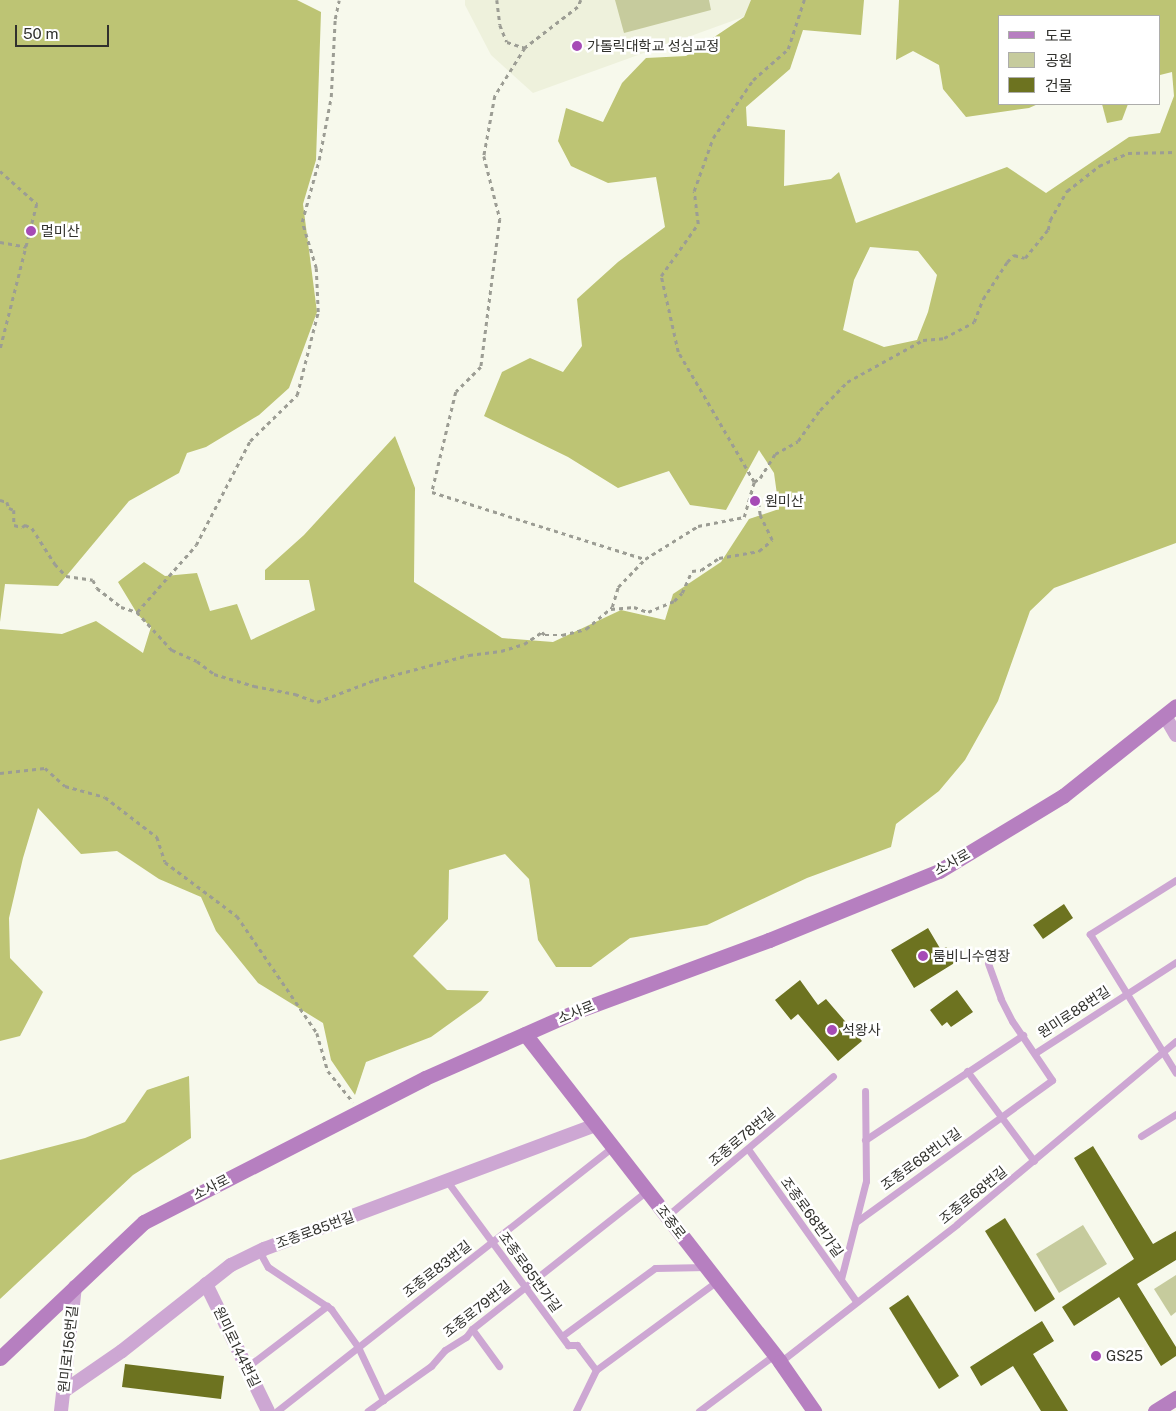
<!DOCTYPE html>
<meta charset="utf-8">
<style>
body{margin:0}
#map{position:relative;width:1176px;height:1411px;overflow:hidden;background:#f7f9ec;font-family:"Public Sans","Noto Sans KR",sans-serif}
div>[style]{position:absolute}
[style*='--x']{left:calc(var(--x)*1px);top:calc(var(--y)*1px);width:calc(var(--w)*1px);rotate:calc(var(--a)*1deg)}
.built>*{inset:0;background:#eef1dc}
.green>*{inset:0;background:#c6cb9d}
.forest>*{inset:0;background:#bdc474}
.building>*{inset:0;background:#6d7320}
.path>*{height:2.5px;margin-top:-1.25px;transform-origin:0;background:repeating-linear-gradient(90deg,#9c9d94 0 4px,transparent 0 8px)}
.lane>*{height:7px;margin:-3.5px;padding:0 3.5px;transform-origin:3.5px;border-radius:3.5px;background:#cda7d3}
.street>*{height:14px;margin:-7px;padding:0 7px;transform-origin:7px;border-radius:7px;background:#cda7d3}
.secondary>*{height:15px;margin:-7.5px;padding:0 7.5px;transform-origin:7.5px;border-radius:7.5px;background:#b67fc0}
.dots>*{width:14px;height:14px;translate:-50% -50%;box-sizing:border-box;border:2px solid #fff;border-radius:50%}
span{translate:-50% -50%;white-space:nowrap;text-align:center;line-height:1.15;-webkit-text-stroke:5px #fff;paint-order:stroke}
.poi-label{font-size:14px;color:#31312d}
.left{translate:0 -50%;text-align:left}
.street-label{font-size:14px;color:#31312d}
.legend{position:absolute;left:998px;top:15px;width:162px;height:90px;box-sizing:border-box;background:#fff;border:1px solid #adadab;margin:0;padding:6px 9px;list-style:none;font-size:15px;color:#31312d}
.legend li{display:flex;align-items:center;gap:10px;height:25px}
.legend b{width:25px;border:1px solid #adadab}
.scale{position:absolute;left:15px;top:25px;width:94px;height:22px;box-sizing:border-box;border:2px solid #31312d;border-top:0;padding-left:6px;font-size:15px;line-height:18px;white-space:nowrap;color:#31312d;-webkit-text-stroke:4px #fff;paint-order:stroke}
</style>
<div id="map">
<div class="built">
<i style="clip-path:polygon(465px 0,790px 0,533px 93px,491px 55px,465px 5px)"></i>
</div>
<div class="green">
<i style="clip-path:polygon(615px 0,709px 0,711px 10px,624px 33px)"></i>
<i style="clip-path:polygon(1083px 1225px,1107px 1264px,1059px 1293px,1036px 1254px)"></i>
<i style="clip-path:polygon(1176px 1275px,1176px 1312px,1171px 1316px,1154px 1289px)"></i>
</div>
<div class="forest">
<i style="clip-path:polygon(0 0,297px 0,321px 12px,316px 160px,303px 204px,317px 312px,289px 388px,259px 415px,206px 447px,187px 453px,179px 473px,129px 501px,58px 586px,5px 584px,0 622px)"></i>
<i style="clip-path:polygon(evenodd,751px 0,864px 0,861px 35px,803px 30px,790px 69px,746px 107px,747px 126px,785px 130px,784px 186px,831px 179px,839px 172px,856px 223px,1007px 167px,1046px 193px,1129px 137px,1160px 133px,1174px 96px,1172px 72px,1160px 75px,1160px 16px,1000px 16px,1000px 104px,1038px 104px,1029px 108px,966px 117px,943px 89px,939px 65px,913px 51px,896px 60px,899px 0,1176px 0,1176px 543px,1054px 588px,1030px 611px,998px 701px,965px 760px,939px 791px,896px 824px,891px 847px,807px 878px,707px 925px,630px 938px,591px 967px,556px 967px,538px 940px,529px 879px,505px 854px,449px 870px,448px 919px,413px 956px,447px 990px,489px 991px,481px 1001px,431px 1037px,366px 1062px,355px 1095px,331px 1060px,323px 1023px,258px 983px,216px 931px,201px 897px,159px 879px,117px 851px,81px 854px,38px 808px,23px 858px,9px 918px,10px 958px,43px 992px,20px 1036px,0 1041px,0 629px,62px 634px,96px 621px,143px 653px,151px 627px,138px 615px,118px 582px,144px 562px,165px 576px,197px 573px,210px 611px,237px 604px,251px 640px,315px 610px,309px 580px,265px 580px,265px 570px,304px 535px,395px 436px,415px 488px,414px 582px,502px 638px,553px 642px,621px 610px,665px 620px,673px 594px,721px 562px,749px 519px,779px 509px,774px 473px,759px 450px,726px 510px,690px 505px,669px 471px,618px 488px,568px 457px,484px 416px,502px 372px,530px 358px,563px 372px,582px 346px,577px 299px,618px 262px,665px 227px,656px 177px,608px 183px,571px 166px,558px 141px,566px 108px,603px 122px,622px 83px,646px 58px,686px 56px,744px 17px,751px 0,870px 247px,918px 251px,937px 275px,928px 312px,917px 340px,884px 347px,843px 330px,854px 280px,870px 247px)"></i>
<i style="clip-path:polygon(1102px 104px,1128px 104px,1122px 120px,1107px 123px)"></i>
<i style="clip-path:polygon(189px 1076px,191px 1138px,133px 1175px,0 1299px,0 1160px,85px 1138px,125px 1122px,147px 1090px)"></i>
</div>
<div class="building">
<i style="clip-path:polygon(1064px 904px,1073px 918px,1043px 939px,1033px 925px)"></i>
<i style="clip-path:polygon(928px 928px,941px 950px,946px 947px,956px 962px,914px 988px,891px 950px)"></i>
<i style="clip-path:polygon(800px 980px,818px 1005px,826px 999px,862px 1041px,838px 1061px,798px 1014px,791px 1020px,775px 1000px)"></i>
<i style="clip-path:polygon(957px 990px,973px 1012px,951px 1027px,947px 1022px,942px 1026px,930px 1010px)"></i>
<i style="clip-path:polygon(1093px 1146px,1153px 1244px,1176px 1231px,1176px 1260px,1137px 1284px,1176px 1347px,1176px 1356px,1161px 1366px,1119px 1297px,1074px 1326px,1062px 1307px,1134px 1259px,1074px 1158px)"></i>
<i style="clip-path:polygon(1005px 1218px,1055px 1299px,1035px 1312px,985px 1231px)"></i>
<i style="clip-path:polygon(908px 1295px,959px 1376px,939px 1389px,889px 1308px)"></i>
<i style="clip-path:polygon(1042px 1321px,1054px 1341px,1033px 1354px,1068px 1411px,1041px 1411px,1013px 1366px,981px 1386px,970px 1367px)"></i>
<i style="clip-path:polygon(125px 1364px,224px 1376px,221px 1399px,122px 1387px)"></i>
</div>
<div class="path">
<i style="--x:497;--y:0;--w:25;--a:83"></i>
<i style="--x:500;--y:25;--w:18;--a:68"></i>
<i style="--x:507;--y:42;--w:19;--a:18"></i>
<i style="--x:581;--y:0;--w:8;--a:113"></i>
<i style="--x:578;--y:7;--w:67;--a:142.3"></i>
<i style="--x:525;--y:48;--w:57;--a:122"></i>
<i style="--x:495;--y:96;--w:61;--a:100.4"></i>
<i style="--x:484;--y:156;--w:65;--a:75.7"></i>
<i style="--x:500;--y:219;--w:149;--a:97.3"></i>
<i style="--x:481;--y:367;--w:35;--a:135"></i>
<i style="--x:456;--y:392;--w:103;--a:103.5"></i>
<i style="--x:432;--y:492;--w:223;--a:17.5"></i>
<i style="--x:0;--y:171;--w:50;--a:41.7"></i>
<i style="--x:37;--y:204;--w:151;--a:104.2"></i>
<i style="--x:0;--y:242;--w:27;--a:10"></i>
<i style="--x:754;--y:482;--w:7;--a:-34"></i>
<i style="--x:760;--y:478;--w:28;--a:-58"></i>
<i style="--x:775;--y:454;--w:26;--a:-29"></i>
<i style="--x:798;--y:441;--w:38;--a:-55"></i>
<i style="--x:820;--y:410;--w:39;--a:-46"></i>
<i style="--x:847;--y:382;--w:87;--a:-28.9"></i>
<i style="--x:923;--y:340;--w:21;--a:-5"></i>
<i style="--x:944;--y:338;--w:34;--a:-28"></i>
<i style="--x:974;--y:322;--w:25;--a:-69"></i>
<i style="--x:983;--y:299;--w:44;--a:-57"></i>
<i style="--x:1007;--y:262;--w:10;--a:-45"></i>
<i style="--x:1014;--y:255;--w:11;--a:15"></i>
<i style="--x:1025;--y:258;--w:36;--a:-51"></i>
<i style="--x:1048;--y:230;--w:10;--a:-79"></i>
<i style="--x:1050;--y:220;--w:34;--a:-60"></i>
<i style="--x:1067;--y:191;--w:41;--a:-38"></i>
<i style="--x:1099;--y:166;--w:32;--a:-24"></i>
<i style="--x:1128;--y:153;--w:48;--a:-1.2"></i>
<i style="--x:754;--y:482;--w:151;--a:-120.3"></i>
<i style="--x:678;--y:352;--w:78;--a:-102.6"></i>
<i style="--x:661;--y:276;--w:64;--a:-54.6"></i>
<i style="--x:698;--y:224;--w:33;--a:-97"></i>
<i style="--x:694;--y:191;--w:56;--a:-70.3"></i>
<i style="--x:713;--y:138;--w:70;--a:-55.4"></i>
<i style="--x:753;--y:80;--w:47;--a:-41.5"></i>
<i style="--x:788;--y:49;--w:52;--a:-71.9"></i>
<i style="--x:0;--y:500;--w:7;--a:16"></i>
<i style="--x:7;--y:502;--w:6;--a:72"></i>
<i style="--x:9;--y:508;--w:5;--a:22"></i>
<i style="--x:14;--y:510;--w:15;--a:90"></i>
<i style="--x:14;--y:525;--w:8;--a:14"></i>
<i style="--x:22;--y:527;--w:4;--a:-34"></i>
<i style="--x:25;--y:525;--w:8;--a:23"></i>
<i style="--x:32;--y:528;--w:43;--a:57.4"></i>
<i style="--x:55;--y:564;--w:16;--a:47"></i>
<i style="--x:66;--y:576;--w:27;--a:8"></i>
<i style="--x:93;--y:580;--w:9;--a:63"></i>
<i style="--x:97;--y:588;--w:31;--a:38"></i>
<i style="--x:121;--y:607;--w:17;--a:17"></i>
<i style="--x:137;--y:612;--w:52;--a:47.4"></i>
<i style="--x:172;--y:650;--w:27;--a:24"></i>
<i style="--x:197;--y:661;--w:21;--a:37"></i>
<i style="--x:214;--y:674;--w:42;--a:16.7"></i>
<i style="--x:254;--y:686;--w:42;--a:11"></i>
<i style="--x:295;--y:694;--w:23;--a:20"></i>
<i style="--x:317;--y:702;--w:62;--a:-20.8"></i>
<i style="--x:375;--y:680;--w:97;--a:-14.9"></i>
<i style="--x:469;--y:655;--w:32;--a:-7"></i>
<i style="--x:501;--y:651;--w:24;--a:-17"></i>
<i style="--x:524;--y:644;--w:22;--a:-34"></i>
<i style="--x:542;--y:632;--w:4;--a:45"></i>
<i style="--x:545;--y:635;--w:17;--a:0"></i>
<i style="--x:562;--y:635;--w:25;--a:-14"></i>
<i style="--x:586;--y:629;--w:34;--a:-40"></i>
<i style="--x:612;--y:607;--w:21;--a:-73"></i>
<i style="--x:618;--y:587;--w:39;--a:-46"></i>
<i style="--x:645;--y:559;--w:62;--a:-31.9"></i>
<i style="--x:698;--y:526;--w:47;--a:-11.1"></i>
<i style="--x:744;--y:517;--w:36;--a:-74"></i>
<i style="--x:611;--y:609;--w:23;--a:-5"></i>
<i style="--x:634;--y:607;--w:15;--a:20"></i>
<i style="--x:648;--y:612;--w:28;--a:-23"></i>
<i style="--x:674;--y:601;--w:11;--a:-45"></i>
<i style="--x:682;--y:593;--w:24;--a:-66"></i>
<i style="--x:692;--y:571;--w:9;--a:-6"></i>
<i style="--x:701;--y:570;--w:22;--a:-34"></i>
<i style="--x:719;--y:558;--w:41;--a:-9.9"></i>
<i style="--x:759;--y:551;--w:17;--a:-40"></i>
<i style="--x:772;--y:540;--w:28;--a:-116"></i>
<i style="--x:760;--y:515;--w:15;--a:-98"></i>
<i style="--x:758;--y:500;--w:11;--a:-135"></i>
<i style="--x:137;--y:612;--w:89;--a:-48.6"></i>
<i style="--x:196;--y:545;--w:117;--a:-62.6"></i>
<i style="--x:250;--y:441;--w:66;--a:-44.4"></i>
<i style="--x:297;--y:395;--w:86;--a:-75.8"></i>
<i style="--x:318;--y:312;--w:44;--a:-92.6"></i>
<i style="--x:316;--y:268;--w:48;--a:-106.9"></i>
<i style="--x:302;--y:222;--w:64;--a:-74.7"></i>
<i style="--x:319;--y:160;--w:64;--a:-79.2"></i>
<i style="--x:331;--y:97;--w:78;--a:-87.1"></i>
<i style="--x:335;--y:19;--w:19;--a:-78"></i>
<i style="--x:0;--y:773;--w:45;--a:-6.3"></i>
<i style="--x:45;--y:768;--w:27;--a:42"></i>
<i style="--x:65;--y:786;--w:41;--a:15.4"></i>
<i style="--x:105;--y:797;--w:66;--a:37.6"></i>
<i style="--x:157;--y:837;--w:26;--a:72"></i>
<i style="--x:165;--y:862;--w:90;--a:36.9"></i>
<i style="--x:237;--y:916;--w:142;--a:55.6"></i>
<i style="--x:317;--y:1033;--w:40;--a:74"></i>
<i style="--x:328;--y:1071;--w:40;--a:51"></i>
</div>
<div class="lane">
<i style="--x:1176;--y:880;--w:102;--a:147.9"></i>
<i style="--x:1090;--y:934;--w:163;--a:58.3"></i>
<i style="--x:1035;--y:1053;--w:168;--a:-32.8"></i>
<i style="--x:967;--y:1071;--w:112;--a:53.3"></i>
<i style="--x:1141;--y:1136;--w:41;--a:-32.2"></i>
<i style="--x:865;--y:1140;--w:190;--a:-33.6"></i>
<i style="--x:748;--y:1149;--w:186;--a:54.6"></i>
<i style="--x:447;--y:1181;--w:204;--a:53.6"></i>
<i style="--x:568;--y:1345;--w:9;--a:0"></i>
<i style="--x:577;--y:1345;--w:31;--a:53"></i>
<i style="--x:667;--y:1216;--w:217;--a:-40.1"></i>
<i style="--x:856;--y:1222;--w:242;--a:-35.9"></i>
<i style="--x:1052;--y:1080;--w:71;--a:-124.1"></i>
<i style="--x:1012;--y:1021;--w:25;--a:-117"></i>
<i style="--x:1001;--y:999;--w:38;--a:-110"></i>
<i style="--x:259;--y:1251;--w:18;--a:61"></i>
<i style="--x:268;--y:1267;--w:76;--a:33.7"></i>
<i style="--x:331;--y:1309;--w:47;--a:54.6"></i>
<i style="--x:358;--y:1347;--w:59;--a:64.7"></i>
<i style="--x:383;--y:1400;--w:19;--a:144"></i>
<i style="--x:841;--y:1279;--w:101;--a:-75.7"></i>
<i style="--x:866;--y:1181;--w:90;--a:-90.6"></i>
<i style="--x:472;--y:1329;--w:46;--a:53.9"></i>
<i style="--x:562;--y:1336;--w:115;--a:-36.2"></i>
<i style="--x:655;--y:1268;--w:51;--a:-1.1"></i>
<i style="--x:780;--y:1362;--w:224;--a:-37.9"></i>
<i style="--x:957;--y:1224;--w:285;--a:-39.9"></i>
<i style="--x:247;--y:1367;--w:101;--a:-37.3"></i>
<i style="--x:383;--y:1400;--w:59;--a:-35.3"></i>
<i style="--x:431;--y:1366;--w:21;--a:-49"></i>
<i style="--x:445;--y:1350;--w:25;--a:-32"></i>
<i style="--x:466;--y:1337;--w:10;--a:-53"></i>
<i style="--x:472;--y:1329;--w:223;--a:-38.3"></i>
<i style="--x:277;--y:1411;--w:427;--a:-38.2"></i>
<i style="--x:576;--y:1411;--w:46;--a:-64"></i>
<i style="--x:596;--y:1370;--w:150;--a:-36.3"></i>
<i style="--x:699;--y:1411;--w:94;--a:-36.7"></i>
</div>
<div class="street">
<i style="--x:1165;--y:716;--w:22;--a:60"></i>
<i style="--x:206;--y:1284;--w:141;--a:64"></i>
<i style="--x:64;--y:1391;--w:70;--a:-34.6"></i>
<i style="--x:122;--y:1351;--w:139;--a:-38.3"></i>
<i style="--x:231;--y:1265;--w:37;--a:-26"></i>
<i style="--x:264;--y:1249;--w:354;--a:-20.5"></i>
<i style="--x:61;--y:1411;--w:125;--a:-83.6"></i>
</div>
<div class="secondary">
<i style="--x:525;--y:1034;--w:415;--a:52.1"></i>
<i style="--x:780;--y:1362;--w:60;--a:55.2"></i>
<i style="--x:0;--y:1358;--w:198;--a:-43.4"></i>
<i style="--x:144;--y:1222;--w:316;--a:-27.1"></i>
<i style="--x:425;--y:1078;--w:166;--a:-23.8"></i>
<i style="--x:577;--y:1011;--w:205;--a:-20.3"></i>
<i style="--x:769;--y:940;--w:183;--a:-22.1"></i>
<i style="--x:939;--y:871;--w:145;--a:-31.2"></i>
<i style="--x:1063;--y:796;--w:144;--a:-38.5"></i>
<i style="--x:1155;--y:1411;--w:25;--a:-32"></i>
</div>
<div class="dots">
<i style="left:577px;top:46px;background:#a64bb6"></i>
<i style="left:31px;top:231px;background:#a64bb6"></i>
<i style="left:755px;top:501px;background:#a64bb6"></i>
<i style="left:923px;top:956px;background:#a64bb6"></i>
<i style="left:832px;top:1030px;background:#a64bb6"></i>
<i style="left:1096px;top:1356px;background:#a64bb6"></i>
</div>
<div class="poi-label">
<span class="left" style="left:587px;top:46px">가톨릭대학교 성심교정</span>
<span class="left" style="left:41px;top:231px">멀미산</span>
<span class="left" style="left:765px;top:501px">원미산</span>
<span class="left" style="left:933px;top:956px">룸비니수영장</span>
<span class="left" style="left:842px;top:1030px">석왕사</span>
<span class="left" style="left:1106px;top:1356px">GS25</span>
</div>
<div class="street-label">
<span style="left:952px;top:862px;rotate:-29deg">소사로</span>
<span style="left:576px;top:1012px;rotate:-22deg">소사로</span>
<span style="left:1074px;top:1012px;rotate:-33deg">원미로88번길</span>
<span style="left:742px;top:1137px;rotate:-40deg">조종로78번길</span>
<span style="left:921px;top:1159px;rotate:-36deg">조종로68번나길</span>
<span style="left:211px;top:1187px;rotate:-27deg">소사로</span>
<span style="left:973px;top:1195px;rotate:-39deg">조종로68번길</span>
<span style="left:812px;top:1217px;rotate:54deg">조종로68번가길</span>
<span style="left:671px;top:1222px;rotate:52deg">조종로</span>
<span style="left:315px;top:1230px;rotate:-20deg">조종로85번길</span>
<span style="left:437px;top:1269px;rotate:-38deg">조종로83번길</span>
<span style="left:530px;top:1272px;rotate:54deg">조종로85번가길</span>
<span style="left:477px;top:1309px;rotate:-38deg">조종로79번길</span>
<span style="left:237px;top:1347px;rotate:64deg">원미로144번길</span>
<span style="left:68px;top:1349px;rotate:-84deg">원미로156번길</span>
</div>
<ul class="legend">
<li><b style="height:6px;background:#b67fc0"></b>도로</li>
<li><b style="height:14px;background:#c6cb9d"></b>공원</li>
<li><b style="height:14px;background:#6d7320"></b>건물</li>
</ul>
<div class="scale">50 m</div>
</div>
